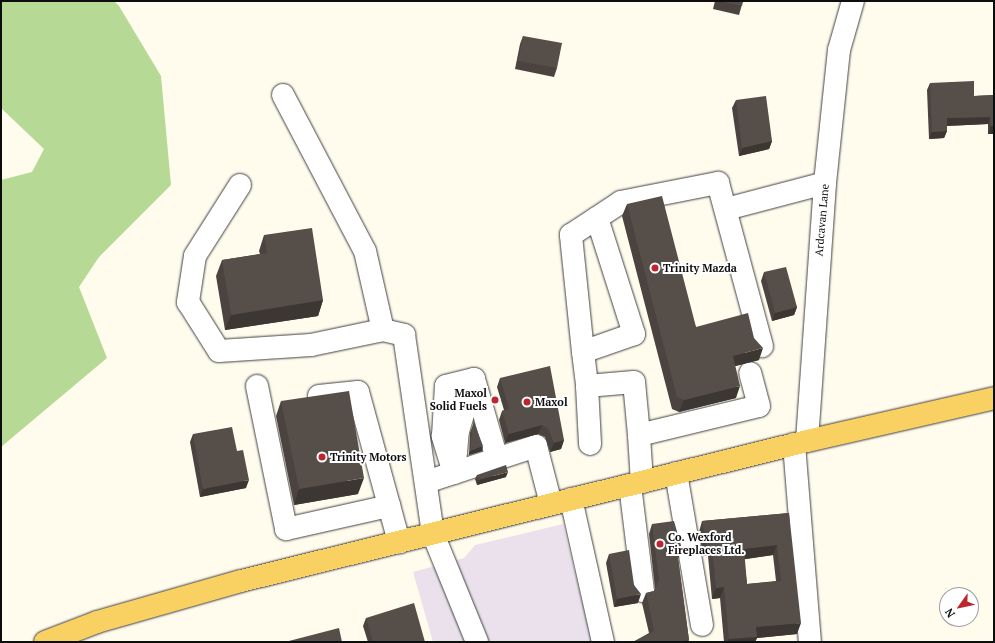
<!DOCTYPE html>
<style>
body{margin:0}
#map{position:relative;width:995px;height:643px;overflow:hidden;background:#fffbed;font-family:"PT Serif",serif}
div>[style]{position:absolute}
[style*='--x']{left:calc(var(--x)*1px);top:calc(var(--y)*1px);width:calc(var(--w)*1px);rotate:calc(var(--a)*1deg)}
.industrial>*{inset:0;background:#eae1ec}
.forest>*{inset:0;background:#b6da96}
.roads{filter:drop-shadow(0 0 1px #404040) drop-shadow(0 0 1px #404040)}
.minor>*{height:22px;margin:-11px;padding:0 11px;transform-origin:11px;border-radius:11px;background:#fff}
.major>*{height:22px;margin:-11px;padding:0 11px;transform-origin:11px;border-radius:11px;background:#f9d163}
.wall>*{inset:0;background:#4a433f}
.shaded-wall>*{inset:0;background:#3c3733}
.building>*{inset:0;background:#564e49}
.dots>*{width:11px;height:11px;translate:-50% -50%;box-sizing:border-box;border:2px solid #fff;border-radius:50%}
span{translate:-50% -50%;white-space:nowrap;text-align:center;line-height:1.15;-webkit-text-stroke:4px #fff;paint-order:stroke}
.street-label{font-size:11px;color:#0d0d0d}
.poi-label{font-size:11px;color:#0d0d0d;font-weight:700}
.left{translate:0 -50%;text-align:left}
.right{translate:-100% -50%;text-align:right}
.frame{position:absolute;inset:0;border:2px solid #0d0d0d;pointer-events:none}
.north{position:absolute;left:939px;top:587px;width:40px;height:40px;box-sizing:border-box;background:#fff;border:1px solid #9e9e9e;border-radius:50%;rotate:237deg;font-size:11px;font-weight:700;line-height:16px;text-align:center;color:#0d0d0d}
.north::after{content:'';display:block;margin:auto;width:14px;height:18px;background:#bd252f;clip-path:polygon(50% 0,100% 100%,50% 72%,0 100%)}
</style>
<div id="map">
<div class="industrial">
<i style="clip-path:polygon(563px 524px,592px 642px,433px 642px,413px 572px,464px 558px,475px 545px)"></i>
</div>
<div class="forest">
<i style="clip-path:polygon(1px 1px,114px 1px,119px 6px,161px 76px,171px 185px,99px 257px,79px 287px,107px 358px,1px 447px,1px 180px,32px 172px,44px 149px,1px 108px)"></i>
</div>
<div class="roads">
<div class="minor">
<i style="--x:283;--y:95;--w:176;--a:62.3"></i>
<i style="--x:365;--y:251;--w:81;--a:77.2"></i>
<i style="--x:240;--y:185;--w:84;--a:122.4"></i>
<i style="--x:195;--y:256;--w:47;--a:98.7"></i>
<i style="--x:188;--y:302;--w:58;--a:57.7"></i>
<i style="--x:219;--y:351;--w:92;--a:-3.7"></i>
<i style="--x:311;--y:345;--w:74;--a:-11.8"></i>
<i style="--x:383;--y:330;--w:22;--a:13"></i>
<i style="--x:404;--y:335;--w:201;--a:81.7"></i>
<i style="--x:433;--y:534;--w:117;--a:67.8"></i>
<i style="--x:726;--y:209;--w:102;--a:-14.7"></i>
<i style="--x:597;--y:218;--w:122;--a:72.3"></i>
<i style="--x:634;--y:334;--w:54;--a:160.6"></i>
<i style="--x:583;--y:352;--w:34;--a:83"></i>
<i style="--x:587;--y:386;--w:47;--a:-4.9"></i>
<i style="--x:634;--y:382;--w:53;--a:84.6"></i>
<i style="--x:583;--y:352;--w:118;--a:-95.9"></i>
<i style="--x:571;--y:235;--w:60;--a:-33.4"></i>
<i style="--x:621;--y:202;--w:99;--a:-11.1"></i>
<i style="--x:718;--y:183;--w:169;--a:74.9"></i>
<i style="--x:474;--y:379;--w:83;--a:74"></i>
<i style="--x:257;--y:386;--w:146;--a:78.5"></i>
<i style="--x:286;--y:529;--w:106;--a:-12.6"></i>
<i style="--x:587;--y:386;--w:58;--a:87"></i>
<i style="--x:319;--y:396;--w:39;--a:-6"></i>
<i style="--x:358;--y:392;--w:156;--a:74.7"></i>
<i style="--x:807;--y:441;--w:259;--a:-86"></i>
<i style="--x:825;--y:183;--w:134;--a:-84"></i>
<i style="--x:839;--y:50;--w:51;--a:-74.1"></i>
<i style="--x:794;--y:444;--w:199;--a:85.4"></i>
<i style="--x:455;--y:464;--w:33;--a:-85"></i>
<i style="--x:458;--y:431;--w:54;--a:-72.9"></i>
<i style="--x:454;--y:473;--w:39;--a:-107"></i>
<i style="--x:443;--y:436;--w:50;--a:-86.6"></i>
<i style="--x:446;--y:386;--w:29;--a:-14"></i>
<i style="--x:676;--y:473;--w:154;--a:80.3"></i>
<i style="--x:426;--y:482;--w:116;--a:-18.1"></i>
<i style="--x:536;--y:446;--w:60;--a:75.5"></i>
<i style="--x:642;--y:482;--w:47;--a:-93.7"></i>
<i style="--x:639;--y:435;--w:123;--a:-13.6"></i>
<i style="--x:759;--y:406;--w:34;--a:-105"></i>
<i style="--x:630;--y:485;--w:107;--a:83"></i>
<i style="--x:571;--y:499;--w:147;--a:77.4"></i>
</div>
<div class="major">
<i style="--x:45;--y:642;--w:56;--a:-21"></i>
<i style="--x:97;--y:622;--w:150;--a:-15.9"></i>
<i style="--x:241;--y:581;--w:583;--a:-13.89"></i>
<i style="--x:807;--y:441;--w:192;--a:-12.9"></i>
</div>
</div>
<div class="wall">
<i style="clip-path:polygon(715px 1px,743px 1px,739px 15px,713px 9px)"></i>
<i style="clip-path:polygon(523px 36px,557px 68px,554px 77px,515px 69px,520px 44px)"></i>
<i style="clip-path:polygon(930px 83px,974px 96px,994px 95px,994px 134px,988px 134px,988px 124px,947px 126px,947px 131px,944px 138px,929px 139px,927px 90px)"></i>
<i style="clip-path:polygon(736px 100px,772px 141px,769px 149px,739px 156px,732px 108px)"></i>
<i style="clip-path:polygon(627px 204px,696px 327px,759px 360px,735px 366px,736px 398px,679px 412px,672px 409px,622px 216px)"></i>
<i style="clip-path:polygon(264px 235px,323px 300px,318px 316px,225px 330px,216px 276px,222px 260px,260px 254px,259px 251px)"></i>
<i style="clip-path:polygon(764px 272px,797px 307px,794px 315px,772px 321px,761px 281px)"></i>
<i style="clip-path:polygon(500px 378px,564px 440px,561px 449px,550px 452px,545px 437px,538px 434px,505px 443px,499px 420px,502px 411px,504px 410px,497px 387px)"></i>
<i style="clip-path:polygon(281px 401px,358px 494px,294px 505px,276px 416px)"></i>
<i style="clip-path:polygon(474px 422px,482px 451px,469px 455px,470px 433px)"></i>
<i style="clip-path:polygon(193px 434px,237px 451px,246px 488px,200px 497px,190px 442px)"></i>
<i style="clip-path:polygon(477px 475px,506px 477px,477px 485px,475px 479px)"></i>
<i style="clip-path:polygon(evenodd,789px 513px,797px 634px,757px 638px,755px 642px,724px 642px,720px 598px,712px 599px,708px 556px,703px 556px,699px 532px,702px 521px,789px 513px,773px 555px,776px 581px,747px 584px,744px 559px,773px 555px)"></i>
<i style="clip-path:polygon(652px 524px,678px 559px,689px 640px,688px 642px,633px 642px,649px 633px,642px 603px,646px 593px,654px 591px,655px 589px,649px 534px)"></i>
<i style="clip-path:polygon(609px 554px,634px 585px,638px 603px,614px 607px,606px 563px)"></i>
<i style="clip-path:polygon(366px 618px,425px 642px,368px 642px,363px 626px)"></i>
</div>
<div class="shaded-wall">
<i style="clip-path:polygon(990px 117px,988px 124px,944px 126px,947px 118px)"></i>
<i style="clip-path:polygon(991px 126px,994px 126px,994px 134px,988px 134px)"></i>
<i style="clip-path:polygon(947px 131px,944px 138px,929px 139px,932px 132px)"></i>
<i style="clip-path:polygon(772px 141px,769px 149px,739px 156px,742px 148px)"></i>
<i style="clip-path:polygon(323px 300px,318px 316px,225px 330px,231px 315px)"></i>
<i style="clip-path:polygon(797px 307px,794px 315px,772px 321px,775px 313px)"></i>
<i style="clip-path:polygon(763px 348px,759px 360px,728px 368px,733px 356px)"></i>
<i style="clip-path:polygon(740px 386px,736px 398px,679px 412px,684px 400px)"></i>
<i style="clip-path:polygon(542px 425px,538px 434px,505px 443px,509px 434px)"></i>
<i style="clip-path:polygon(564px 440px,561px 449px,550px 452px,554px 443px)"></i>
<i style="clip-path:polygon(483px 446px,482px 451px,469px 455px,470px 451px)"></i>
<i style="clip-path:polygon(508px 472px,506px 477px,477px 485px,478px 480px)"></i>
<i style="clip-path:polygon(364px 478px,358px 494px,294px 505px,299px 489px)"></i>
<i style="clip-path:polygon(249px 480px,246px 488px,200px 497px,203px 489px)"></i>
<i style="clip-path:polygon(777px 545px,773px 555px,740px 560px,744px 549px)"></i>
<i style="clip-path:polygon(707px 546px,712px 546px,708px 556px,703px 556px)"></i>
<i style="clip-path:polygon(682px 549px,678px 559px,677px 550px)"></i>
<i style="clip-path:polygon(724px 587px,720px 598px,712px 599px,716px 588px)"></i>
<i style="clip-path:polygon(641px 594px,638px 603px,614px 607px,617px 599px)"></i>
<i style="clip-path:polygon(801px 623px,797px 634px,757px 638px,755px 642px,728px 642px,729px 639px,756px 627px)"></i>
</div>
<div class="building">
<i style="clip-path:polygon(718px 1px,743px 1px,742px 6px)"></i>
<i style="clip-path:polygon(523px 36px,562px 43px,557px 68px,518px 61px)"></i>
<i style="clip-path:polygon(974px 81px,974px 96px,994px 95px,994px 126px,991px 126px,990px 117px,947px 118px,947px 131px,932px 132px,930px 83px)"></i>
<i style="clip-path:polygon(766px 96px,772px 141px,742px 148px,736px 100px)"></i>
<i style="clip-path:polygon(662px 196px,696px 327px,748px 313px,754px 338px,763px 348px,733px 356px,740px 386px,684px 400px,677px 397px,627px 204px)"></i>
<i style="clip-path:polygon(312px 228px,323px 300px,231px 315px,222px 260px,267px 253px,264px 235px)"></i>
<i style="clip-path:polygon(786px 267px,797px 307px,775px 313px,764px 272px)"></i>
<i style="clip-path:polygon(550px 366px,564px 440px,554px 443px,548px 428px,542px 425px,509px 434px,502px 411px,509px 409px,500px 378px)"></i>
<i style="clip-path:polygon(349px 391px,364px 478px,299px 489px,281px 401px)"></i>
<i style="clip-path:polygon(474px 422px,483px 446px,470px 451px,472px 429px)"></i>
<i style="clip-path:polygon(232px 427px,237px 451px,243px 450px,249px 480px,203px 489px,193px 434px)"></i>
<i style="clip-path:polygon(506px 465px,508px 472px,478px 480px,477px 475px)"></i>
<i style="clip-path:polygon(evenodd,789px 513px,801px 623px,756px 627px,757px 637px,729px 639px,724px 587px,716px 588px,712px 546px,707px 546px,702px 521px,789px 513px,777px 545px,781px 581px,747px 584px,744px 549px,777px 545px)"></i>
<i style="clip-path:polygon(674px 521px,682px 549px,677px 550px,689px 640px,681px 642px,633px 642px,654px 631px,646px 593px,654px 591px,659px 580px,652px 524px)"></i>
<i style="clip-path:polygon(629px 550px,634px 585px,641px 594px,617px 599px,609px 554px)"></i>
<i style="clip-path:polygon(414px 603px,425px 642px,373px 642px,366px 618px)"></i>
<i style="clip-path:polygon(339px 628px,342px 642px,285px 642px)"></i>
</div>
<div class="dots">
<i style="left:655px;top:268px;background:#bd252f"></i>
<i style="left:495px;top:400px;background:#bd252f"></i>
<i style="left:527px;top:402px;background:#bd252f"></i>
<i style="left:322px;top:457px;background:#bd252f"></i>
<i style="left:660px;top:544px;background:#bd252f"></i>
</div>
<div class="street-label">
<span style="left:822px;top:220px;rotate:-85deg">Ardcavan Lane</span>
</div>
<div class="poi-label">
<span class="left" style="left:663px;top:268px">Trinity Mazda</span>
<span class="right" style="left:487px;top:400px">Maxol<br>Solid Fuels</span>
<span class="left" style="left:535px;top:402px">Maxol</span>
<span class="left" style="left:330px;top:457px">Trinity Motors</span>
<span class="left" style="left:668px;top:544px">Co. Wexford<br>Fireplaces Ltd.</span>
</div>
<div class="frame"></div>
<div class="north">N</div>
</div>
